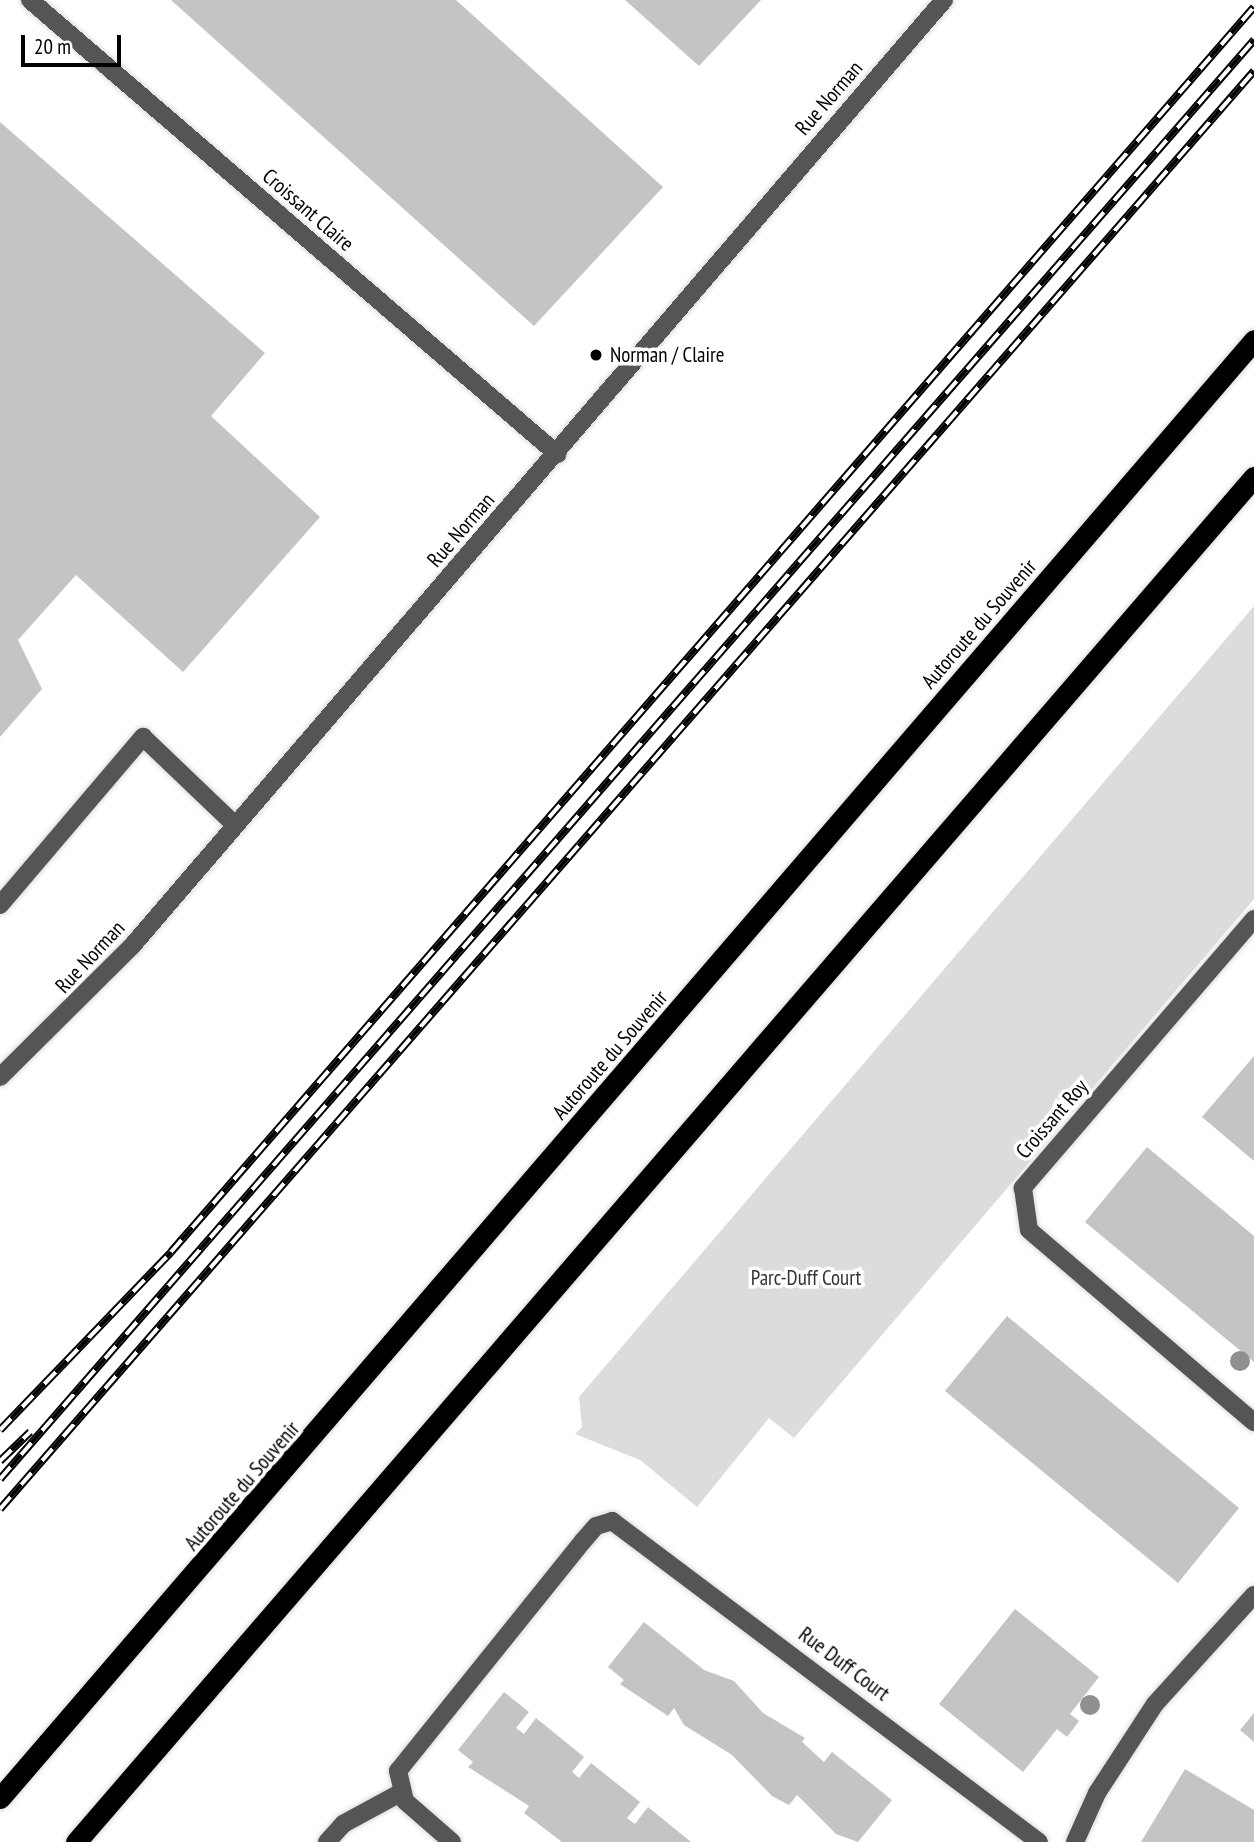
<!DOCTYPE html>
<style>
body{margin:0}
#map{position:relative;width:1254px;height:1842px;overflow:hidden;background:#fff;font-family:"PT Sans Narrow",sans-serif}
div>[style]{position:absolute}
[style*='--x']{left:calc(var(--x)*1px);top:calc(var(--y)*1px);width:calc(var(--w)*1px);rotate:calc(var(--a)*1deg)}
.green>*{inset:0;background:#dcdcdc}
.building>*{inset:0;background:#c4c4c4}
.roads{filter:drop-shadow(0 0 2px #dbdbdb) drop-shadow(0 0 2px #dbdbdb)}
.minor>*{height:18px;margin:-9px;padding:0 9px;transform-origin:9px;border-radius:9px;background:#555}
.highway>*{height:21px;margin:-10.5px;padding:0 10.5px;transform-origin:10.5px;border-radius:10.5px;background:#000}
.rail>*{height:8px;margin-top:-4px;transform-origin:0;background:repeating-linear-gradient(90deg,#fff 0 16px,#000 0 32px);box-sizing:border-box;border-block:2px solid #000}
.trees>*{width:20px;height:20px;margin:-10px;border-radius:50%;background:#8f8f8f}
.dots>*{width:19px;height:19px;translate:-50% -50%;box-sizing:border-box;border:4px solid #fff;border-radius:50%}
span{translate:-50% -50%;white-space:nowrap;text-align:center;line-height:1.15;-webkit-text-stroke:7px #fff;paint-order:stroke}
.street-label{font-size:21px;color:#000}
.poi-label{font-size:21px;color:#000}
.left{translate:0 -50%;text-align:left}
.park-label{font-size:21px;color:#333}
.scale{position:absolute;left:21px;top:35px;width:100px;height:32px;box-sizing:border-box;border:4px solid #000;border-top:0;padding-left:9px;font-size:21px;line-height:24px;white-space:nowrap;color:#000;-webkit-text-stroke:5px #fff;paint-order:stroke}
</style>
<div id="map">
<div class="green">
<i style="clip-path:polygon(1254px 606px,1254px 899px,794px 1438px,769px 1418px,697px 1507px,640px 1460px,575px 1434px,582px 1427px,579px 1397px)"></i>
</div>
<div class="building">
<i style="clip-path:polygon(171px 0,456px 0,663px 187px,534px 326px)"></i>
<i style="clip-path:polygon(625px 0,761px 0,699px 66px)"></i>
<i style="clip-path:polygon(0 122px,265px 353px,211px 416px,320px 517px,183px 672px,76px 575px,18px 640px,42px 689px,0 737px)"></i>
<i style="clip-path:polygon(1254px 1056px,1254px 1161px,1202px 1117px)"></i>
<i style="clip-path:polygon(1147px 1147px,1254px 1236px,1254px 1362px,1085px 1222px)"></i>
<i style="clip-path:polygon(1007px 1316px,1239px 1508px,1178px 1583px,945px 1391px)"></i>
<i style="clip-path:polygon(1015px 1609px,1099px 1677px,1070px 1714px,1079px 1721px,1067px 1737px,1057px 1729px,1023px 1772px,939px 1704px)"></i>
<i style="clip-path:polygon(644px 1622px,704px 1670px,734px 1681px,763px 1713px,805px 1738px,802px 1742px,824px 1762px,832px 1752px,892px 1800px,858px 1842px,836px 1834px,797px 1795px,789px 1805px,772px 1796px,732px 1755px,684px 1725px,674px 1708px,668px 1716px,620px 1684px,624px 1680px,608px 1667px)"></i>
<i style="clip-path:polygon(504px 1692px,529px 1712px,516px 1728px,524px 1734px,536px 1718px,584px 1757px,572px 1772px,579px 1778px,591px 1763px,640px 1802px,627px 1818px,635px 1824px,648px 1807px,691px 1842px,562px 1842px,524px 1813px,529px 1806px,468px 1767px,473px 1762px,458px 1750px)"></i>
<i style="clip-path:polygon(1254px 1713px,1254px 1742px,1240px 1730px)"></i>
<i style="clip-path:polygon(1185px 1769px,1254px 1810px,1254px 1842px,1141px 1842px)"></i>
</div>
<div class="roads">
<div class="minor">
<i style="--x:30;--y:0;--w:696;--a:40.74"></i>
<i style="--x:0;--y:905;--w:221;--a:-49.6"></i>
<i style="--x:143;--y:737;--w:127;--a:43.7"></i>
<i style="--x:1254;--y:919;--w:355;--a:130.7"></i>
<i style="--x:1023;--y:1188;--w:42;--a:81.9"></i>
<i style="--x:1029;--y:1230;--w:296;--a:40.5"></i>
<i style="--x:0;--y:1077;--w:186;--a:-44.8"></i>
<i style="--x:132;--y:946;--w:1247;--a:-49.36"></i>
<i style="--x:327;--y:1842;--w:24;--a:-48"></i>
<i style="--x:343;--y:1824;--w:65;--a:-28.5"></i>
<i style="--x:452;--y:1842;--w:62;--a:-138.9"></i>
<i style="--x:405;--y:1801;--w:31;--a:-103"></i>
<i style="--x:398;--y:1771;--w:295;--a:-51.2"></i>
<i style="--x:583;--y:1541;--w:20;--a:-49"></i>
<i style="--x:596;--y:1526;--w:17;--a:-17"></i>
<i style="--x:612;--y:1521;--w:534;--a:36.93"></i>
<i style="--x:1075;--y:1842;--w:54;--a:-65.8"></i>
<i style="--x:1097;--y:1793;--w:106;--a:-56.9"></i>
<i style="--x:1155;--y:1704;--w:147;--a:-47.8"></i>
</div>
<div class="highway">
<i style="--x:0;--y:1798;--w:1923;--a:-49.3"></i>
<i style="--x:76;--y:1842;--w:1803;--a:-49.21"></i>
</div>
</div>
<div class="rail">
<i style="--x:0;--y:1430;--w:247;--a:-46.1"></i>
<i style="--x:171;--y:1252;--w:1650;--a:-48.98"></i>
<i style="--x:0;--y:1461;--w:42;--a:-44"></i>
<i style="--x:0;--y:1479;--w:1909;--a:-48.93"></i>
<i style="--x:0;--y:1509;--w:1908;--a:-48.91"></i>
</div>
<div class="trees">
<i style="left:1240px;top:1361px"></i>
<i style="left:1090px;top:1705px"></i>
</div>
<div class="dots">
<i style="left:596px;top:355px;background:#000"></i>
</div>
<div class="street-label">
<span style="left:829px;top:98px;rotate:-49deg">Rue Norman</span>
<span style="left:308px;top:210px;rotate:41deg">Croissant Claire</span>
<span style="left:461px;top:530px;rotate:-49deg">Rue Norman</span>
<span style="left:979px;top:624px;rotate:-49deg">Autoroute du Souvenir</span>
<span style="left:90px;top:957px;rotate:-47deg">Rue Norman</span>
<span style="left:610px;top:1055px;rotate:-49deg">Autoroute du Souvenir</span>
<span style="left:1052px;top:1119px;rotate:-49deg">Croissant Roy</span>
<span style="left:242px;top:1486px;rotate:-49deg">Autoroute du Souvenir</span>
<span style="left:844px;top:1664px;rotate:37deg">Rue Duff Court</span>
</div>
<div class="poi-label">
<span class="left" style="left:610px;top:355px">Norman / Claire</span>
</div>
<div class="park-label">
<span style="left:806px;top:1278px">Parc-Duff Court</span>
</div>
<div class="scale">20 m</div>
</div>
